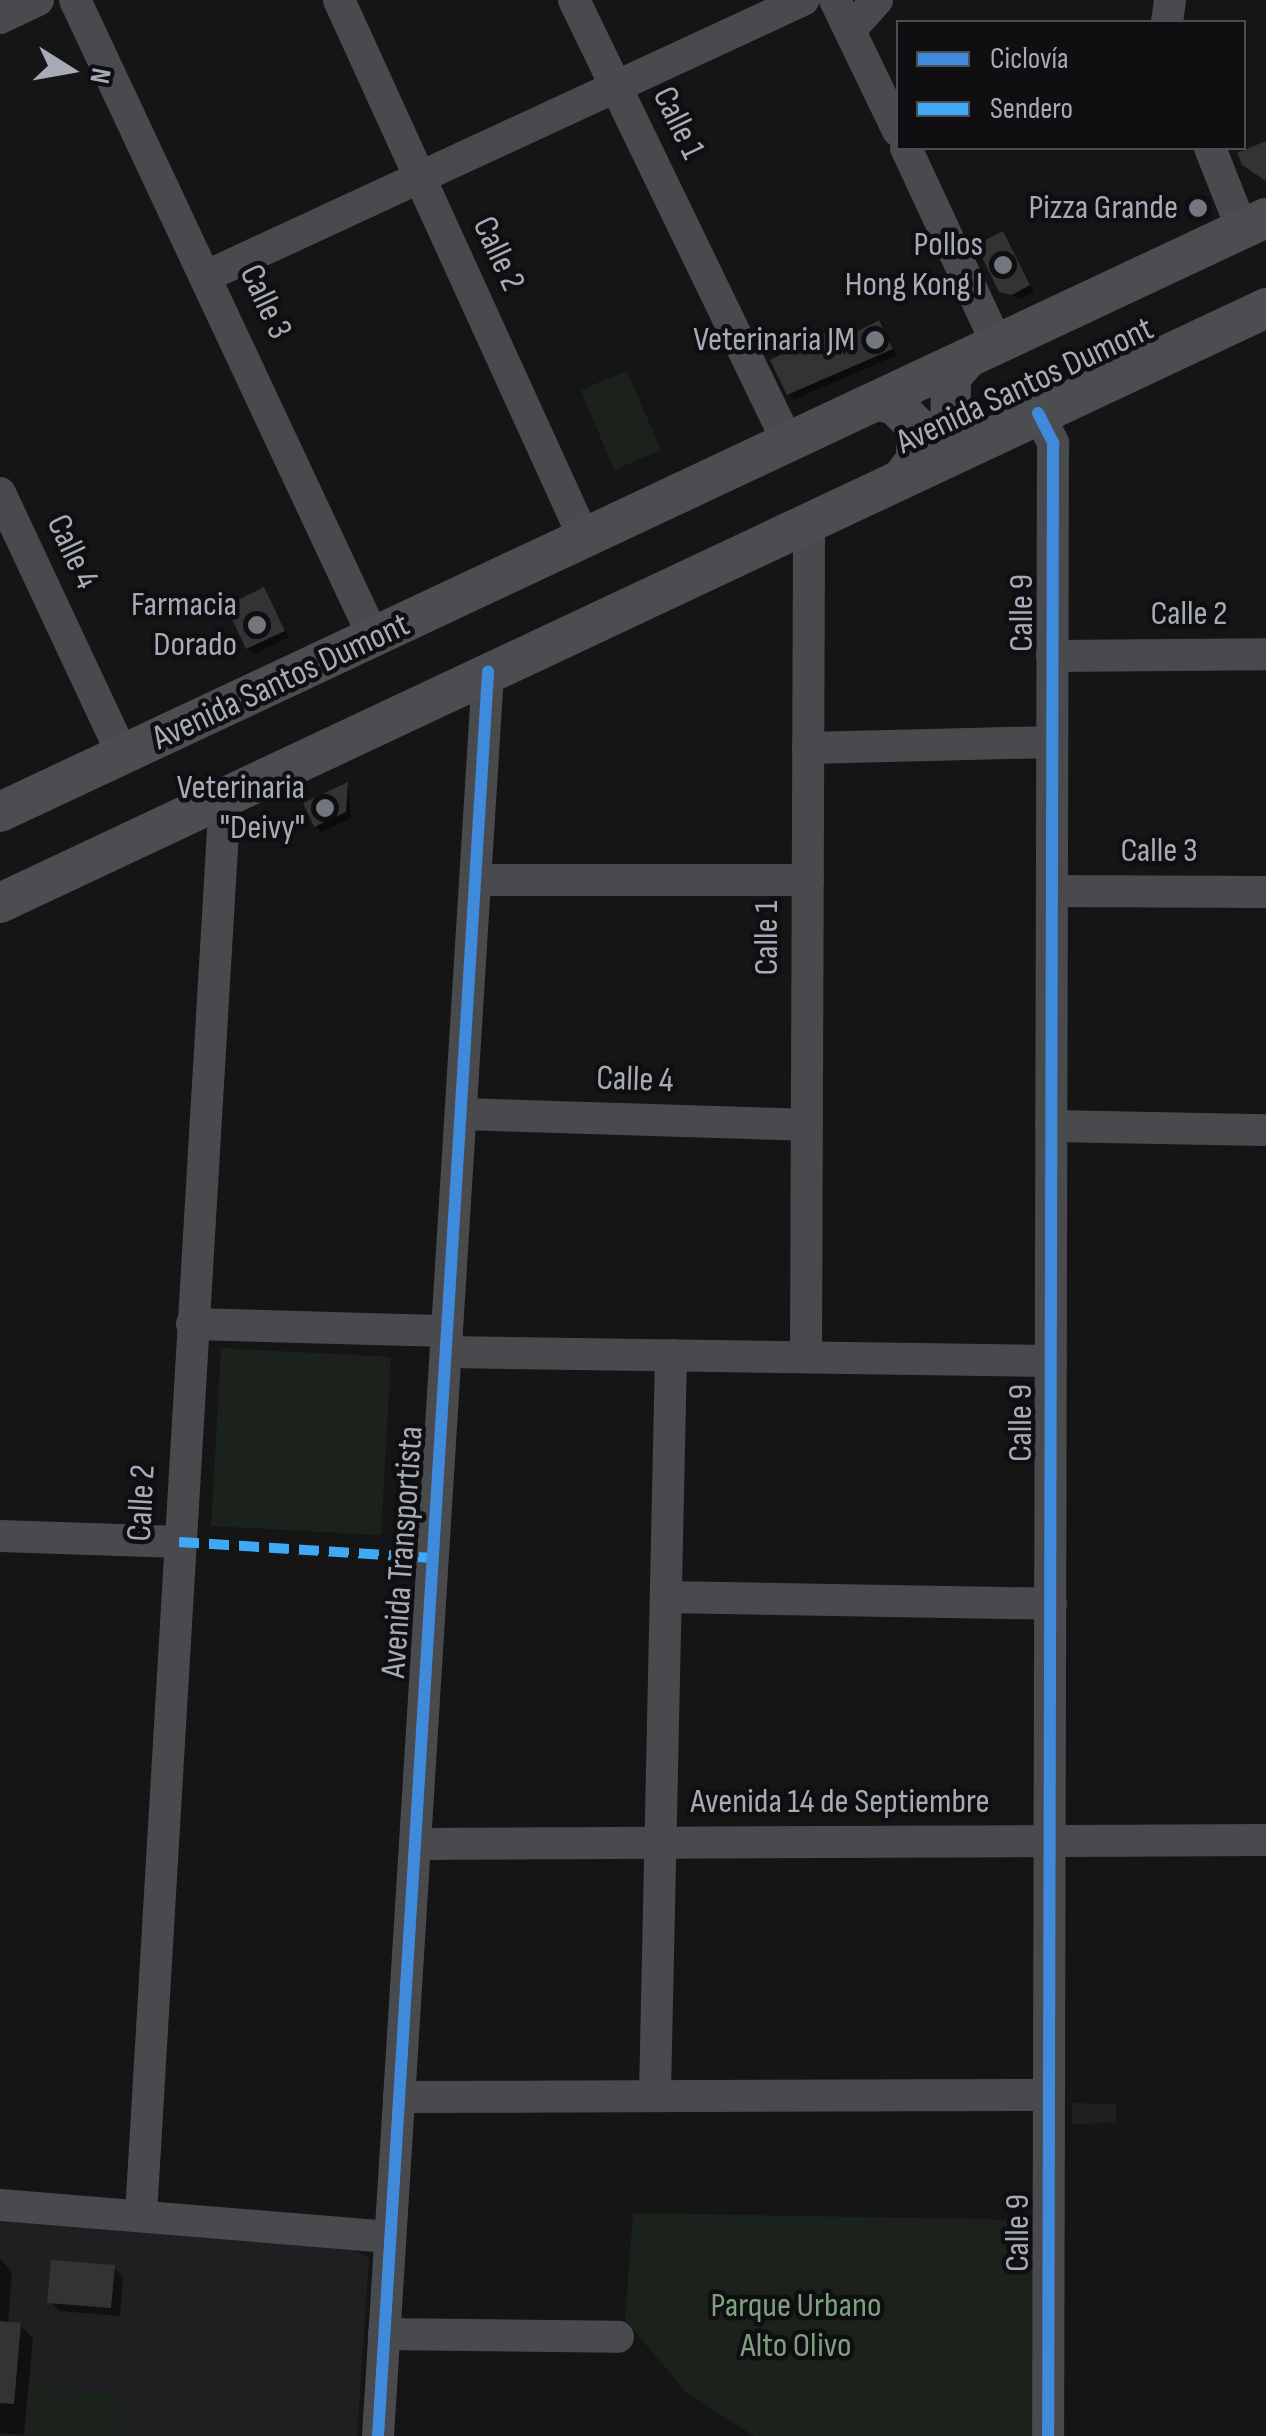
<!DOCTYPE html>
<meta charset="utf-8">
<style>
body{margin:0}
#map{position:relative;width:1266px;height:2436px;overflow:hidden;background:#151515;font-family:"Sofia Sans Condensed",sans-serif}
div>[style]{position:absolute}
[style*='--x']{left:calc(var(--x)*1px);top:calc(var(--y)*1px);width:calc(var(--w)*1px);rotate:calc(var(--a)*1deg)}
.built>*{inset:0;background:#1f1f21}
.green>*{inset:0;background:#1b221c}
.shadow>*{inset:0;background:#0007}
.building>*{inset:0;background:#333334}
.minor>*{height:32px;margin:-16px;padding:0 16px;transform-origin:16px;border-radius:16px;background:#494a4e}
.major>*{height:40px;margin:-20px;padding:0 20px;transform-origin:20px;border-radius:20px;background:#4b4d50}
.quiet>*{height:10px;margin-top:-5px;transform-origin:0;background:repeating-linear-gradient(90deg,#3fa9f5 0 20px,transparent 0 30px)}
.cycleway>*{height:12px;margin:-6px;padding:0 6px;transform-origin:6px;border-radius:6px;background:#408adc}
.dots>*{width:28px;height:28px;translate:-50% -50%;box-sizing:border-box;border:5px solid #0f0f11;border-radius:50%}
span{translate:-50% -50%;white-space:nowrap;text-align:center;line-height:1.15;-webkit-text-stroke:9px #0f0f11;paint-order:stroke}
.street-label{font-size:35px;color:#a6abb6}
.poi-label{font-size:35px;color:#a6abb6}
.right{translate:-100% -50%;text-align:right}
.park-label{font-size:35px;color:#7da17f}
.legend{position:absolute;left:896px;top:20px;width:350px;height:130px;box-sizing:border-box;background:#0f0f11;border:2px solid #4b4d53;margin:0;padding:12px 18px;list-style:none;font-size:30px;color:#a6abb6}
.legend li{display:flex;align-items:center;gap:20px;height:50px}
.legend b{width:50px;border:2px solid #4b4d53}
.north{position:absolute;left:20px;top:20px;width:100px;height:100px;-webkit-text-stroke:8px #0f0f11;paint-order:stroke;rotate:101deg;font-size:28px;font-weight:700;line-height:40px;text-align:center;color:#a6abb6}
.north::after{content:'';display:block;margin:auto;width:35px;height:45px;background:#a6abb6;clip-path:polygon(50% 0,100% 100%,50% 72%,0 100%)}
</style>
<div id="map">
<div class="built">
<i style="clip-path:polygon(1072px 2103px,1116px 2104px,1116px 2123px,1072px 2124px)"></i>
<i style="clip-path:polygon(0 2221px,351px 2248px,369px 2258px,357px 2436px,0 2436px)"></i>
</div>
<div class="green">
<i style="clip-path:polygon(627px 371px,661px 450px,614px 470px,581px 390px)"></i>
<i style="clip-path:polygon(221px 1348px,391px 1357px,381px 1535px,211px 1526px)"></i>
<i style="clip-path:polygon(633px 2213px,1033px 2220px,1033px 2436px,754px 2436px,686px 2392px,625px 2320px)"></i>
<i style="clip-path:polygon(30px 2386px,125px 2395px,121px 2436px,26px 2436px)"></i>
</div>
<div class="shadow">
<i style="clip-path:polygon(1002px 234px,1034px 292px,1019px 299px,1001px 290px)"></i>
<i style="clip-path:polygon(879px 323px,897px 355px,795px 399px,789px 393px,837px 330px,845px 340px)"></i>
<i style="clip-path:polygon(264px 590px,289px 637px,254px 654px,248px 648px)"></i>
<i style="clip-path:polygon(348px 785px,351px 818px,321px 832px,316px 826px)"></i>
<i style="clip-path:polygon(0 2259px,12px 2272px,8px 2324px,20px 2325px,33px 2338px,24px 2435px,0 2433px)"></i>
<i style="clip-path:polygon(114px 2268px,123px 2277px,120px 2316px,59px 2311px,50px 2302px)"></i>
</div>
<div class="building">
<i style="clip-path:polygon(1266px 141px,1266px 181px,1242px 165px,1237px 153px)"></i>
<i style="clip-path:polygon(1003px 231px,1030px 285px,1012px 295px,999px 292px,976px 245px)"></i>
<i style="clip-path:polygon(879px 320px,893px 349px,787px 395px,770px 360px,837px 327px,843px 339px)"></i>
<i style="clip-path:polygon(264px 587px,285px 631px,246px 649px,226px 606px)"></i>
<i style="clip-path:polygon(348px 782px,346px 812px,314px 827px,303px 803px)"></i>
<i style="clip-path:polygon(51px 2260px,115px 2265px,111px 2308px,47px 2303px)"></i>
<i style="clip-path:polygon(0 2321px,21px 2323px,14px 2404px,0 2403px)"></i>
</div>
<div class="minor">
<i style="--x:75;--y:0;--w:707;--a:64.89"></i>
<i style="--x:339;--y:0;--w:593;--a:65.51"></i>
<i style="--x:574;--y:0;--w:492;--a:64.2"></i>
<i style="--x:835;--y:0;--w:145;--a:64.3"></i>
<i style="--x:0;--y:18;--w:42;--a:-25.3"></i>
<i style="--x:1167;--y:22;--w:22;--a:-82"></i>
<i style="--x:851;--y:29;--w:39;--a:-48"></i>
<i style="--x:906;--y:148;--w:218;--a:65.1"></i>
<i style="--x:1210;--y:148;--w:87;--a:68.4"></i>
<i style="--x:209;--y:275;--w:655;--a:-24.84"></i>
<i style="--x:1038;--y:413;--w:34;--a:63"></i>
<i style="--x:1053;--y:443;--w:1993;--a:90.14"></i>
<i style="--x:0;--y:493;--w:289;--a:64.9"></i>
<i style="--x:1052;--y:656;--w:214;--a:-0.5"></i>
<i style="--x:808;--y:748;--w:244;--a:-1.4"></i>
<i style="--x:475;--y:880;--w:333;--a:0"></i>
<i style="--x:1052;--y:891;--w:214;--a:0.3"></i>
<i style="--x:461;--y:1114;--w:345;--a:1.8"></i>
<i style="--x:1051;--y:1126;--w:215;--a:1.1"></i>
<i style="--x:192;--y:1324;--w:255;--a:1.6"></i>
<i style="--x:446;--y:1352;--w:605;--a:0.85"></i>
<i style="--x:806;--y:1357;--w:838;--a:-89.79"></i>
<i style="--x:0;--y:1536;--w:179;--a:1.9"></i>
<i style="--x:666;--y:1597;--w:385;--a:1"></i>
<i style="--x:415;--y:1844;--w:851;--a:-0.27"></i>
<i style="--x:655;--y:2094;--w:739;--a:-88.76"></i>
<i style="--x:399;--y:2097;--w:650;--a:-0.18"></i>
<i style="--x:0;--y:2205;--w:391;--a:4.7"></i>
<i style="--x:141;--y:2215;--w:1421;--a:-86.61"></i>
<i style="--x:384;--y:2334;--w:234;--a:0.7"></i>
<i style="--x:378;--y:2436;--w:1768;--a:-86.43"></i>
</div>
<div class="major">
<i style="--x:965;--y:361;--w:21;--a:131"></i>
<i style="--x:951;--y:377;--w:39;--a:91"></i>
<i style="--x:950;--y:416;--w:21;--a:51"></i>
<i style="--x:963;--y:432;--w:20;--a:20"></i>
<i style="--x:878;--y:401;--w:16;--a:11"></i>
<i style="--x:894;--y:404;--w:33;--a:45"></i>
<i style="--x:917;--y:427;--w:33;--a:92"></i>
<i style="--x:916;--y:460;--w:16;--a:128"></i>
<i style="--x:0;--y:812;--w:1398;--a:-25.14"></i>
<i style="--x:0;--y:903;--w:1399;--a:-25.17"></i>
</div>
<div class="quiet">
<i style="--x:179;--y:1542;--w:255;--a:3.6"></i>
</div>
<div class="cycleway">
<i style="--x:1038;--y:413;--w:34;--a:63"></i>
<i style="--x:1053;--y:443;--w:1993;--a:90.14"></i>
<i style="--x:378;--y:2436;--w:1768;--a:-86.43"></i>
</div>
<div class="dots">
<i style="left:1198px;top:208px;background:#73767e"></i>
<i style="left:1003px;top:265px;background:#73767e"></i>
<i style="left:875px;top:340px;background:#73767e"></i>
<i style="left:257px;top:625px;background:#73767e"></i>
<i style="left:325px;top:808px;background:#73767e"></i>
</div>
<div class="street-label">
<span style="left:678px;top:123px;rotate:64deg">Calle 1</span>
<span style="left:498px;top:254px;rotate:65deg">Calle 2</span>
<span style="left:265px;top:302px;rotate:65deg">Calle 3</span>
<span style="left:1025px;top:386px;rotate:-25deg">Avenida Santos Dumont</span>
<span style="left:72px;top:552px;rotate:65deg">Calle 4</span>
<span style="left:1022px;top:613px;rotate:-90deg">Calle 9</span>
<span style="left:1189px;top:614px">Calle 2</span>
<span style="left:281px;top:682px;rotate:-25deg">Avenida Santos Dumont</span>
<span style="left:1159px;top:851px">Calle 3</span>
<span style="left:767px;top:938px;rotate:-90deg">Calle 1</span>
<span style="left:635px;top:1080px;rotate:2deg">Calle 4</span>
<span style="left:1021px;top:1423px;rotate:-90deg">Calle 9</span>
<span style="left:142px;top:1503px;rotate:-87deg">Calle 2</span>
<span style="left:403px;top:1552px;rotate:-86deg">Avenida Transportista</span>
<span style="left:840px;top:1802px">Avenida 14 de Septiembre</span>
<span style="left:1018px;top:2233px;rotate:-90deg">Calle 9</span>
</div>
<div class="poi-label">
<span class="right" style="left:1178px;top:208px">Pizza Grande</span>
<span class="right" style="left:983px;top:265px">Pollos<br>Hong Kong I</span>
<span class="right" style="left:855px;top:340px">Veterinaria JM</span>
<span class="right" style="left:237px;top:625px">Farmacia<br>Dorado</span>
<span class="right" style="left:305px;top:808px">Veterinaria<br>"Deivy"</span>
</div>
<div class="park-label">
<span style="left:796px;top:2326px">Parque Urbano<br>Alto Olivo</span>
</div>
<ul class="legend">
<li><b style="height:12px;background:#408adc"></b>Ciclovía</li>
<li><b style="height:12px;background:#3fa9f5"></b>Sendero</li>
</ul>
<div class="north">N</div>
</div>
